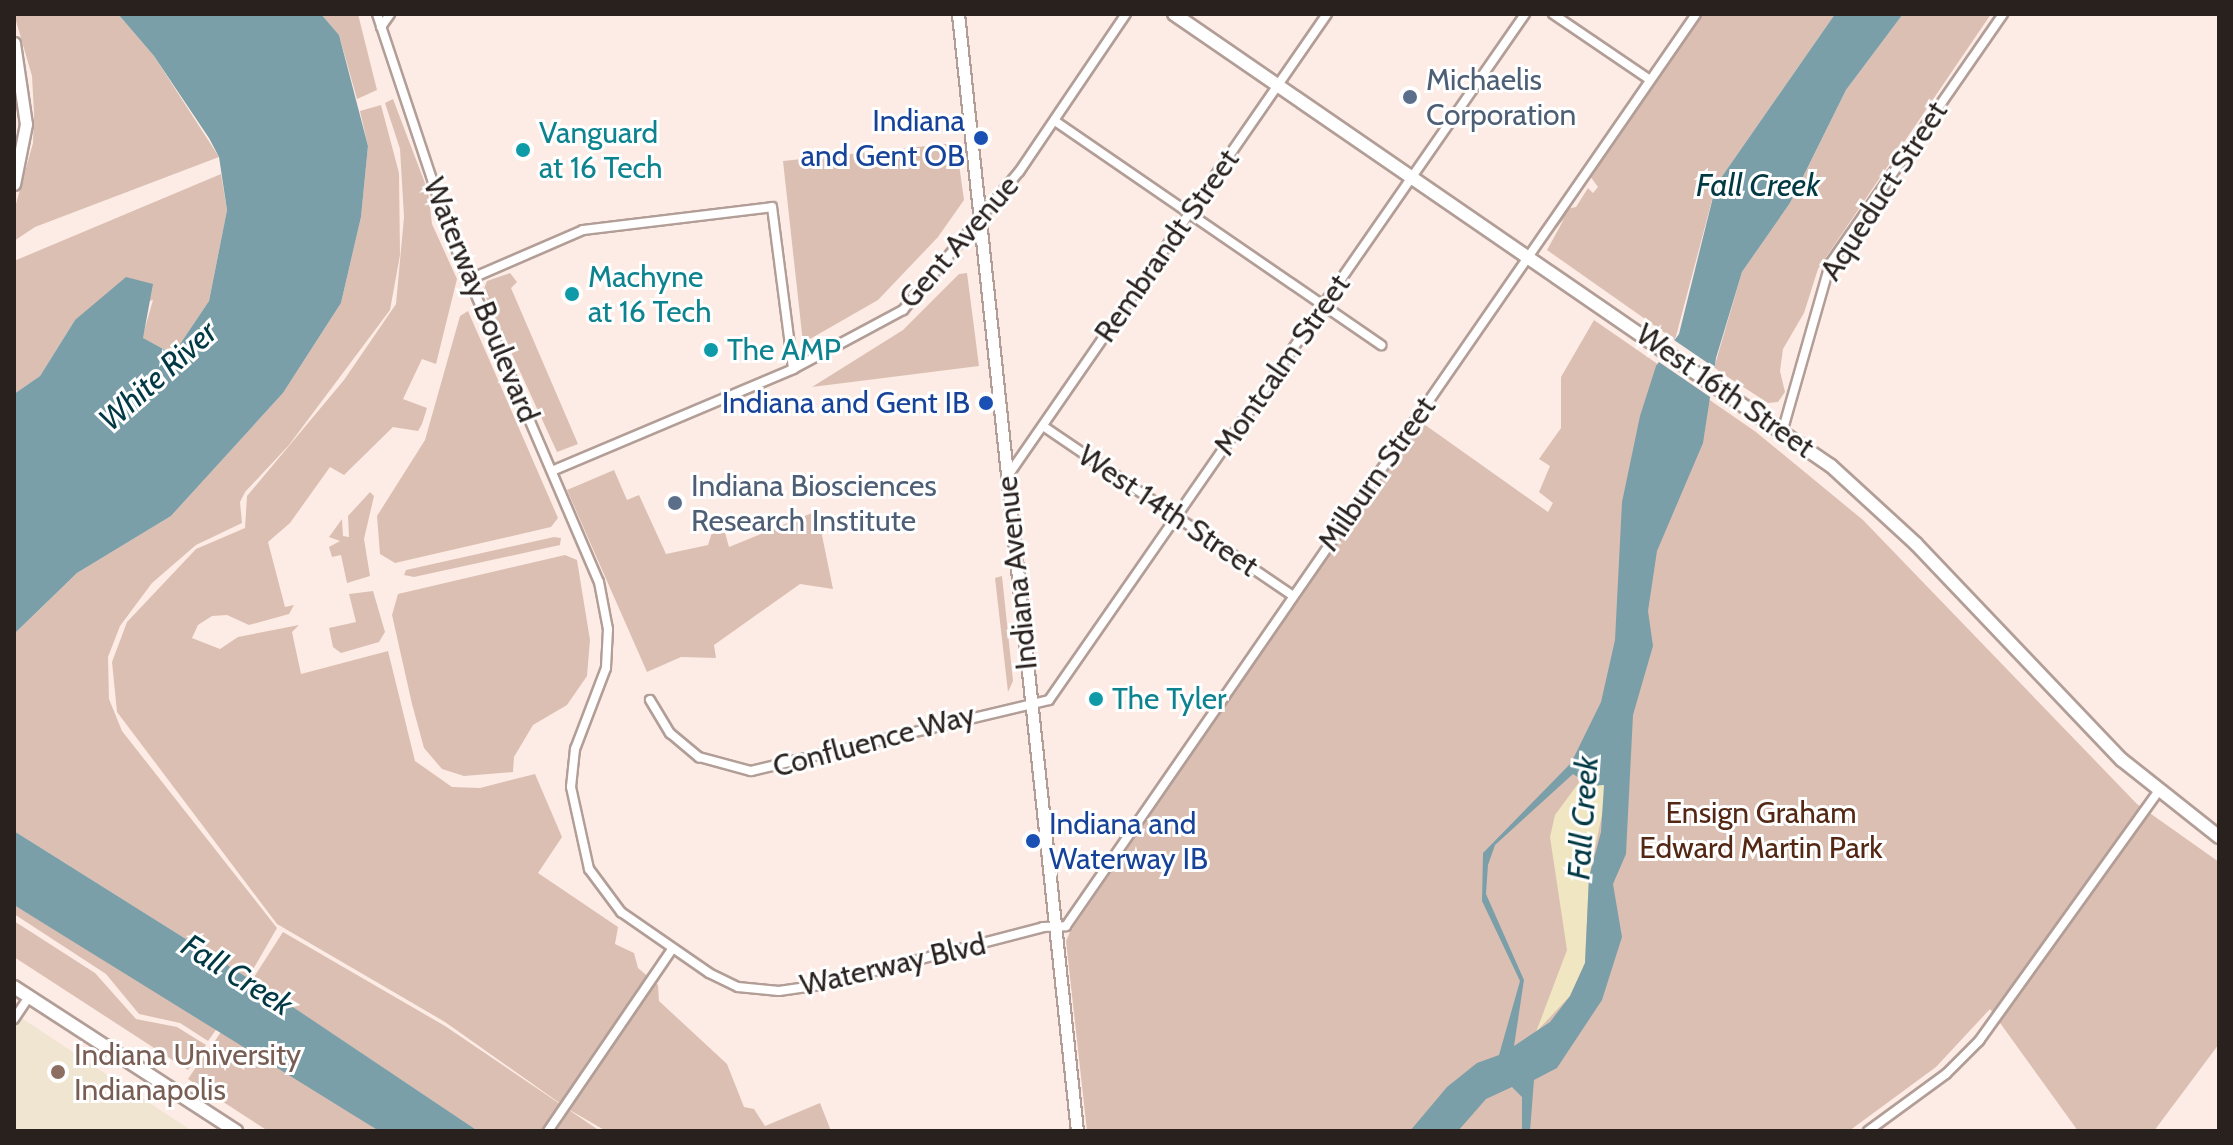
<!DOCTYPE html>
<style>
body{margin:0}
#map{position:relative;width:2233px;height:1145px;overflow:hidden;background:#fdece5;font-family:Cabin,sans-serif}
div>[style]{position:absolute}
.education>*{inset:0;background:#efe5d0}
.green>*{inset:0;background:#dcbfb3}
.sand>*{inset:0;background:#f0e6c1}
.water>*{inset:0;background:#7b9fa9}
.pier>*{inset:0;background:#fdece5}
.roads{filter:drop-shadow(2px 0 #b29e97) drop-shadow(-2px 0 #b29e97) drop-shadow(0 2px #b29e97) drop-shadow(0 -2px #b29e97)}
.street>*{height:8px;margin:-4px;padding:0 4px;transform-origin:4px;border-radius:4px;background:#fff}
.secondary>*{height:11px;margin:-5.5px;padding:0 5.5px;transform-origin:5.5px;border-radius:5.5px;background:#fff}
.primary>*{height:12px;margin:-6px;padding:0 6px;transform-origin:6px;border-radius:6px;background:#fff}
.dots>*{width:22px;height:22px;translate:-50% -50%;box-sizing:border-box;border:4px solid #fff;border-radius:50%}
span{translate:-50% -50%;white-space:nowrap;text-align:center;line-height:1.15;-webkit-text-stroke:6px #fff;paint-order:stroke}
.service-label{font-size:30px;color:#4e5e75}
.left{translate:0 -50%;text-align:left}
.transit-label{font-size:30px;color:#164399}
.right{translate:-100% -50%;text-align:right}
.culture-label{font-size:30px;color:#0d838f}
.street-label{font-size:30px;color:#29211e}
.park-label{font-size:30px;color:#532714}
.education-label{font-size:30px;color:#785e54}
.water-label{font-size:32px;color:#003844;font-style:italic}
.frame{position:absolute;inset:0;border:16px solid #29211e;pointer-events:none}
</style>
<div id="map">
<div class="education">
<i style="clip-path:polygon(14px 1013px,192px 1131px,14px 1131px)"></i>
</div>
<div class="green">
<i style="clip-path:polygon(14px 14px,118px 14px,154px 56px,219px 157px,35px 227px,14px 241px,14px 211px,33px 143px,34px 113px,32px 76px)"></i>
<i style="clip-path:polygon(321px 14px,358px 14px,377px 90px,357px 99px,339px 35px)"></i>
<i style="clip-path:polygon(1700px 14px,1835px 14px,1716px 185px,1675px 340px,1547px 250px,1564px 219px,1543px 244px,1566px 209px,1576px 207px,1588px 188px,1593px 193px,1598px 187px,1590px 176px)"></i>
<i style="clip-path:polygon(1903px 14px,1991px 14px,1818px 269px,1804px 313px,1783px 349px,1780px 371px,1785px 392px,1778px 402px,1768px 403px,1714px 368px,1742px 272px,1790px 203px,1846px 90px)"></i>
<i style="clip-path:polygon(393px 99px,428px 191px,432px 224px,457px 279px,436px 364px,422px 359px,403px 399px,427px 408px,422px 424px,418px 431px,393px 427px,344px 475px,330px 467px,290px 523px,268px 542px,285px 607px,294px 605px,289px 614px,249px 625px,227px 615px,212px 616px,198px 625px,192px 638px,220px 649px,238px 637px,299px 625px,292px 632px,301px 674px,388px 651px,415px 761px,452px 787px,480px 788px,535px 774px,562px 837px,538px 873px,618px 927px,615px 944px,634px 953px,638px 968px,658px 985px,659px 1001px,727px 1064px,744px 1107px,754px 1109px,765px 1126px,820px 1103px,831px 1131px,606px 1131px,568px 1109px,445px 1022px,277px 924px,117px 712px,112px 662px,127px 622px,196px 549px,245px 528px,247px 496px,344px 380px,396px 304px,404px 217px,400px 149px,385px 103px)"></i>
<i style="clip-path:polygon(381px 105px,399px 173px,400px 255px,390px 310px,289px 445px,245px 492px,240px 502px,242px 523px,196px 545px,152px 583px,120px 626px,108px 657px,109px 699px,122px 731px,277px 928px,248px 978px,14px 831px,14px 634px,77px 573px,171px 516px,283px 393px,341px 303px,361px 217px,368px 146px,360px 111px)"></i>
<i style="clip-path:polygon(956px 143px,964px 200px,938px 237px,878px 300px,803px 343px,783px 161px)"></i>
<i style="clip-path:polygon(221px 174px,227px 210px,209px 301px,178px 347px,170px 352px,142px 338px,153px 300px,75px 320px,40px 376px,14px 394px,14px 261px)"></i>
<i style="clip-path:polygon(510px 273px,517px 282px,511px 288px,578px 444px,557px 452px,483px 291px,487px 281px)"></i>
<i style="clip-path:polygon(967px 273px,979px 366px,812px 387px,903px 330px,959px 274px)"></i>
<i style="clip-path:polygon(468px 311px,558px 518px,551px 527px,395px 563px,380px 554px,377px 516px,425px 440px,460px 316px)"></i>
<i style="clip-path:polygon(1594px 320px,1756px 432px,1863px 520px,2137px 804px,2219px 862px,2219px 1044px,2154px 1131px,2078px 1131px,1990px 1009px,1936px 1067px,1849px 1131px,1087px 1131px,1066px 941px,1070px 932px,1421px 422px,1548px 512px,1553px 503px,1539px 492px,1550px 466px,1539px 459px,1561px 428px,1561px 377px)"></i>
<i style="clip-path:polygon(614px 470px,627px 500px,639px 495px,666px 554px,708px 545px,714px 526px,722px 522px,729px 547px,817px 511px,833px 589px,800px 584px,714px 645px,716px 658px,681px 657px,647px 672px,567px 490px)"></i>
<i style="clip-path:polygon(370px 492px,374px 496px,364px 539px,370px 576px,347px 583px,341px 555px,332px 557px,329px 547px,340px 541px,329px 537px,342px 519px,343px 536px,349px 537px,348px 516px)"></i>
<i style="clip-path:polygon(554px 537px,561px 538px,560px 545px,414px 577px,404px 575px,406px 570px)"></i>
<i style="clip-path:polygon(565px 555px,577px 560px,590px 640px,587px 676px,567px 705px,533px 725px,514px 757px,513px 772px,464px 776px,442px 769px,424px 748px,412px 704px,392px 615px,398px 594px)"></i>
<i style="clip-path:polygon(1002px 576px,1013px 681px,1008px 692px,995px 578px)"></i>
<i style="clip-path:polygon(373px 591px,385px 632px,379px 642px,341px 653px,333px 647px,329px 628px,356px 622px,349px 594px)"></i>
<i style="clip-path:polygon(14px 905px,218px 1027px,208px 1041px,180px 1023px,139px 1014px,106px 974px,14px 914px)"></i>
<i style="clip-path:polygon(14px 921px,95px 973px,136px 1019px,177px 1027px,206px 1045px,188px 1070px,14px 957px)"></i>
<i style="clip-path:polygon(283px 932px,445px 1026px,600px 1131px,478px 1131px,252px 980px)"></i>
<i style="clip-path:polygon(222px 1030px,242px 1041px,379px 1131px,268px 1131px,188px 1079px,209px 1048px,244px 1070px,245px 1066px,213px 1044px)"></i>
</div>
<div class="sand">
<i style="clip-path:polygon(1580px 781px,1604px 784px,1604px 805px,1589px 877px,1585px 963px,1570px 996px,1536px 1032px,1567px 950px,1550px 837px,1555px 815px)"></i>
</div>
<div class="water">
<i style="clip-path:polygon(118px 14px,321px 14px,339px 35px,368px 146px,361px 217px,341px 303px,283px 393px,171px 516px,77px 573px,14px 634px,14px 394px,40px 376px,75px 320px,126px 277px,153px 284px,143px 338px,169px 352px,178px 347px,209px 301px,227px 210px,219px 157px,209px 138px,154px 56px)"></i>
<i style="clip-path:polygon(evenodd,1835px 14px,1903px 14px,1846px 90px,1790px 203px,1742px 272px,1716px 358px,1703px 443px,1657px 551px,1648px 611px,1653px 646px,1633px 715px,1626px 854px,1613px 884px,1622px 937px,1602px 1000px,1557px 1068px,1534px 1080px,1530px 1131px,1522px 1131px,1522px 1097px,1512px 1087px,1486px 1099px,1458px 1131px,1410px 1131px,1447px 1087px,1477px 1063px,1499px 1055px,1520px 981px,1482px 901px,1483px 853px,1571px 763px,1601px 702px,1615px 640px,1622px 502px,1640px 416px,1656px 366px,1679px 334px,1716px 185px,1835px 14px,1573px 774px,1591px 786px,1604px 785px,1601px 832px,1589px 877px,1585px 963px,1570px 996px,1550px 1022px,1514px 1046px,1524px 980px,1486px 894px,1488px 865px,1495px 845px,1573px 774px)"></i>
<i style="clip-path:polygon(14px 831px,272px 993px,478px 1131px,379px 1131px,14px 905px)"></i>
</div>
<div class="pier">
<i style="clip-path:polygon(1671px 338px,1718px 370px,1713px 399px,1656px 360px)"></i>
</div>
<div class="roads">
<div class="street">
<i style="left:377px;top:14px;width:235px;rotate:71.6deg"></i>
<i style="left:451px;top:237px;width:375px;rotate:66.8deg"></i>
<i style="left:599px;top:582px;width:48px;rotate:79.2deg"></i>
<i style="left:608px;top:629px;width:39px;rotate:93deg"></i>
<i style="left:606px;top:668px;width:87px;rotate:110.9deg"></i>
<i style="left:575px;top:749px;width:38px;rotate:96deg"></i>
<i style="left:571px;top:787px;width:84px;rotate:77.6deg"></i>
<i style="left:589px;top:869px;width:54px;rotate:53.3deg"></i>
<i style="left:621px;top:912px;width:107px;rotate:34.7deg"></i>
<i style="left:709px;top:973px;width:32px;rotate:26deg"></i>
<i style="left:738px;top:987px;width:41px;rotate:5.6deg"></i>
<i style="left:779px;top:991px;width:42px;rotate:-8.1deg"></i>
<i style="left:821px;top:985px;width:229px;rotate:-14.6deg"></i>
<i style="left:1043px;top:927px;width:23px;rotate:-2deg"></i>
<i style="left:1066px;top:926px;width:1108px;rotate:-55.36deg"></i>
<i style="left:1553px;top:14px;width:117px;rotate:34.2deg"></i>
<i style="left:381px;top:27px;width:16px;rotate:-55deg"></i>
<i style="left:1055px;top:121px;width:396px;rotate:34.5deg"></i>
<i style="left:470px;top:279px;width:123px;rotate:-23.4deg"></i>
<i style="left:583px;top:230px;width:190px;rotate:-6.9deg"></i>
<i style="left:772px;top:207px;width:163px;rotate:82.6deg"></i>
<i style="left:1043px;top:426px;width:302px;rotate:34.2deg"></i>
<i style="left:1783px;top:429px;width:172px;rotate:-74.1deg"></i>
<i style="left:1830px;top:264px;width:304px;rotate:-55.3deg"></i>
<i style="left:552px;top:471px;width:262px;rotate:-22.9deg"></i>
<i style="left:793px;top:369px;width:125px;rotate:-28.2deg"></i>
<i style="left:903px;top:310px;width:180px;rotate:-50deg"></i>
<i style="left:1019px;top:172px;width:191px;rotate:-55.9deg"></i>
<i style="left:1007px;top:477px;width:563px;rotate:-55.35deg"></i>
<i style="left:650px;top:700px;width:39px;rotate:59deg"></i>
<i style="left:670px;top:733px;width:38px;rotate:40deg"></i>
<i style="left:699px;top:757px;width:54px;rotate:15.1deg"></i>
<i style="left:751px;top:771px;width:306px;rotate:-13.4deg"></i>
<i style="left:1049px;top:700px;width:835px;rotate:-55.24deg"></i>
<i style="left:14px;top:1019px;width:27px;rotate:-56deg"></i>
<i style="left:548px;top:1131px;width:220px;rotate:-55.7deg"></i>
<i style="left:1868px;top:1131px;width:97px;rotate:-36.2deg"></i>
<i style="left:1946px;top:1074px;width:47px;rotate:-45deg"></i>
<i style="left:1979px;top:1041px;width:307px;rotate:-54.3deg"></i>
</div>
<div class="secondary">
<i style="left:958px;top:14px;width:1123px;rotate:83.92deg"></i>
<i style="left:14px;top:43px;width:82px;rotate:81.6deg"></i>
<i style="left:26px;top:124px;width:61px;rotate:101.3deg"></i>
</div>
<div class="primary">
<i style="left:1174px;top:14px;width:797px;rotate:34.53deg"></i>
<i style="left:1831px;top:466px;width:115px;rotate:42.5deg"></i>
<i style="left:1916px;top:544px;width:298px;rotate:46.4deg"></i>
<i style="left:2122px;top:760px;width:124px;rotate:38.4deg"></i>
<i style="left:14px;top:987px;width:265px;rotate:33deg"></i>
</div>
</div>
<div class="dots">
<i style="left:1410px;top:97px;background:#5c6f8a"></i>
<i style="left:981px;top:138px;background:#1a4fb4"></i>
<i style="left:523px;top:150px;background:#0f9aa8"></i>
<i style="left:572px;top:294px;background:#0f9aa8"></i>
<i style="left:711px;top:350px;background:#0f9aa8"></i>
<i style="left:986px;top:403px;background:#1a4fb4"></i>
<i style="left:675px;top:503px;background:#5c6f8a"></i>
<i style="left:1096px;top:699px;background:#0f9aa8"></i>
<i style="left:1033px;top:841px;background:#1a4fb4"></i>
<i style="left:58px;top:1072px;background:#8d6e63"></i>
</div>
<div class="service-label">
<span class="left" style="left:1426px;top:97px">Michaelis<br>Corporation</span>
<span class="left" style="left:691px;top:503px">Indiana Biosciences<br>Research Institute</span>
</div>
<div class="transit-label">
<span class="right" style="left:965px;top:138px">Indiana<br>and Gent OB</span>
<span class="right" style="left:970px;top:403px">Indiana and Gent IB</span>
<span class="left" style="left:1049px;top:841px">Indiana and<br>Waterway IB</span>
</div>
<div class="culture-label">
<span class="left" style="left:539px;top:150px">Vanguard<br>at 16 Tech</span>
<span class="left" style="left:588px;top:294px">Machyne<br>at 16 Tech</span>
<span class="left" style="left:727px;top:350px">The AMP</span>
<span class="left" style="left:1112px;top:699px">The Tyler</span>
</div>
<div class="street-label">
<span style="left:1884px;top:191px;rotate:-57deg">Aqueduct Street</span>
<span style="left:959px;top:242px;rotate:-49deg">Gent Avenue</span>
<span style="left:1167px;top:246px;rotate:-55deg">Rembrandt Street</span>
<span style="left:481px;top:300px;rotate:68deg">Waterway Boulevard</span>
<span style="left:1282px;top:365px;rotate:-55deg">Montcalm Street</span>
<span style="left:1725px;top:391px;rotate:35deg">West 16th Street</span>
<span style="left:1377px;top:474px;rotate:-55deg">Milburn Street</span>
<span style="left:1168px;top:511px;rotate:34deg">West 14th Street</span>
<span style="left:1017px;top:573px;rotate:-96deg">Indiana Avenue</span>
<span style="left:874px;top:741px;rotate:-15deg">Confluence Way</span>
<span style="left:893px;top:965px;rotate:-13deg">Waterway Blvd</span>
</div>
<div class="park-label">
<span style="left:1761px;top:830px">Ensign Graham<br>Edward Martin Park</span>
</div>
<div class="education-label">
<span class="left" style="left:74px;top:1072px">Indiana University<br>Indianapolis</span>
</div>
<div class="water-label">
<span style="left:1758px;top:185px">Fall Creek</span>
<span style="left:158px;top:376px;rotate:-42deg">White River</span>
<span style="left:1583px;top:818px;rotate:-86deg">Fall Creek</span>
<span style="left:237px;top:975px;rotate:32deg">Fall Creek</span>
</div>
<div class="frame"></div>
</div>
